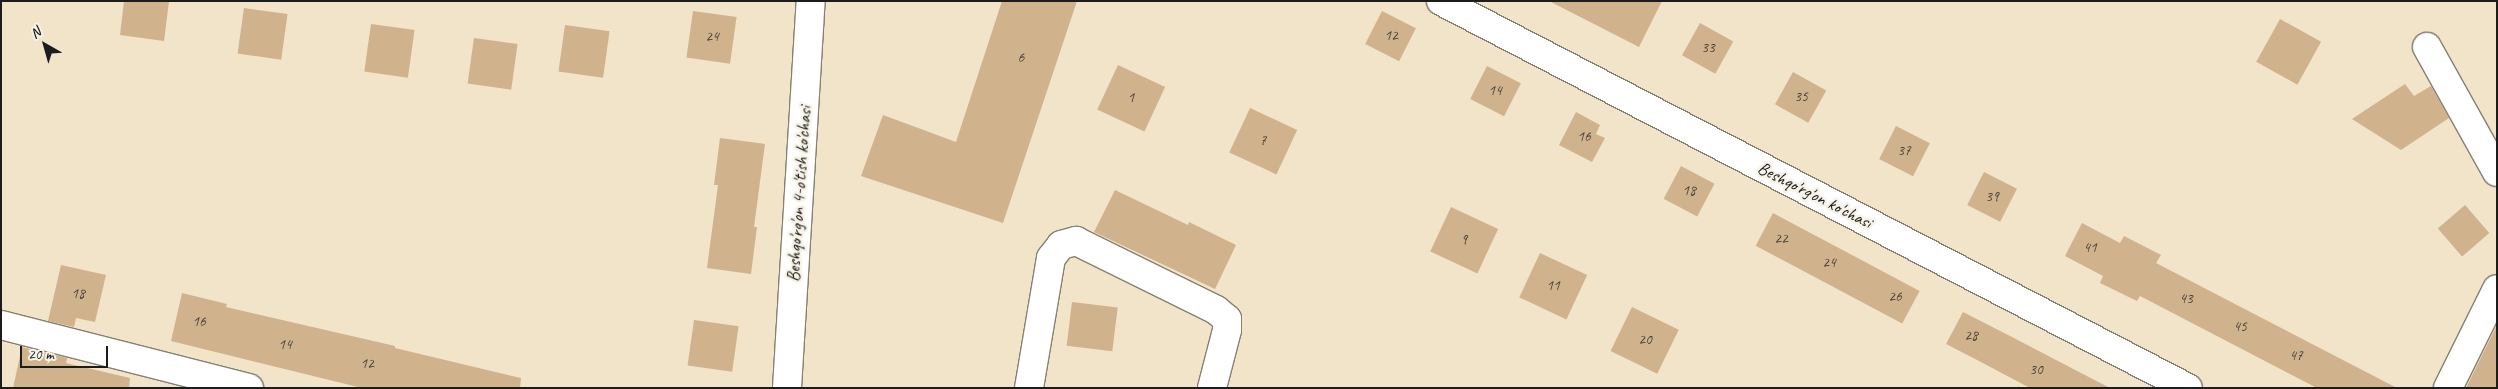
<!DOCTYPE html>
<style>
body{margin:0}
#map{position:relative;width:2498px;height:389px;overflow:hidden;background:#f1e4c9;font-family:Caveat,sans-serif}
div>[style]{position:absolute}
.building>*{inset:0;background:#d0b28d;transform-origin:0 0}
.roads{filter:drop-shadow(1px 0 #868072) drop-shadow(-1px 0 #868072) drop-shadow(0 1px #868072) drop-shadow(0 -1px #868072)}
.minor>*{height:28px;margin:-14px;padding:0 14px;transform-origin:14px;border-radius:14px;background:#fff}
.tertiary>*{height:28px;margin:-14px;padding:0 14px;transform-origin:14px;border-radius:14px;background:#fff}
span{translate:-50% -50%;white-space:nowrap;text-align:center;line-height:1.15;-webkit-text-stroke:5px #f7f3e8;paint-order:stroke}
.number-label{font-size:15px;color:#494238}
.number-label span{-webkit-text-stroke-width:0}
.street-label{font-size:18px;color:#1c1c1c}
.frame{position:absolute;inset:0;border:2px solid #1c1c1c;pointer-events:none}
.north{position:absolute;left:20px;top:20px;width:50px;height:50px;-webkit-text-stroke:4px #f7f3e8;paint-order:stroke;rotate:322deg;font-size:14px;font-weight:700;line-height:20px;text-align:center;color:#1c1c1c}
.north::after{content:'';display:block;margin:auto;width:18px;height:22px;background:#1c1c1c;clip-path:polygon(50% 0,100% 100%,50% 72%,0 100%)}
.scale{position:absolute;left:20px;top:346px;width:88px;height:22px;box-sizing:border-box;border:2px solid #1c1c1c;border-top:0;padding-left:6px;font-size:15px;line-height:18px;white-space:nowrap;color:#1c1c1c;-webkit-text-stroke:4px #f7f3e8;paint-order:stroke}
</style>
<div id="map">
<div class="building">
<i style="clip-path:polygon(124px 1px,169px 1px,164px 41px,120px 35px)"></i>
<i style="clip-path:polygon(1002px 1px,1077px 1px,1003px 223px,861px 176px,883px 115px,956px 142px)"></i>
<i style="clip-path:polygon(1549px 1px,1662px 1px,1639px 47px)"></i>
<i style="left:244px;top:8px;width:44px;height:46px;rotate:8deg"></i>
<i style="left:693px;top:11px;width:44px;height:47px;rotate:8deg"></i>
<i style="left:1382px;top:11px;width:38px;height:37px;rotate:27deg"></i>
<i style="left:2280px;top:19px;width:47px;height:49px;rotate:29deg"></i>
<i style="left:1700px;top:23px;width:38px;height:37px;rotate:29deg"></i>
<i style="left:371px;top:24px;width:44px;height:48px;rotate:8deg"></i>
<i style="left:565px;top:25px;width:45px;height:47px;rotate:8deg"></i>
<i style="left:474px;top:38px;width:44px;height:46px;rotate:8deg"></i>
<i style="left:1118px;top:65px;width:52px;height:49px;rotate:25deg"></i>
<i style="left:1487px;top:66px;width:38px;height:37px;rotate:27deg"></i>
<i style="left:1793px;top:72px;width:38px;height:37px;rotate:29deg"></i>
<i style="clip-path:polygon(2405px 84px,2414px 96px,2431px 86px,2449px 118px,2401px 150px,2352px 119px)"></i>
<i style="left:1250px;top:108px;width:52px;height:49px;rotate:25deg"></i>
<i style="clip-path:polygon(1576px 112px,1600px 125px,1596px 134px,1605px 138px,1592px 162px,1559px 145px)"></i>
<i style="left:1896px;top:126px;width:38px;height:37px;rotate:27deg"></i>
<i style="clip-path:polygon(720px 138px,765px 144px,754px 227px,757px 227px,751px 274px,707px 268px,718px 185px,714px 185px)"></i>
<i style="left:1681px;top:166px;width:38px;height:37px;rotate:28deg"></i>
<i style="left:1984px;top:172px;width:37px;height:37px;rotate:27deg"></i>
<i style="clip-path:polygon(1115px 190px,1188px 225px,1189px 222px,1236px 245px,1215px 289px,1094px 232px)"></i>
<i style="left:2465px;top:205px;width:37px;height:36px;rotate:49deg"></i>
<i style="left:1451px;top:207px;width:52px;height:49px;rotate:25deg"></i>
<i style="left:1773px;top:213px;width:166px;height:37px;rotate:28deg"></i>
<i style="clip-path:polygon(2082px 223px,2120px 243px,2124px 236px,2161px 255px,2156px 263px,2397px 388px,2317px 388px,2140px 296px,2137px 301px,2100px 283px,2103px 276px,2065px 256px)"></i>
<i style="left:1540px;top:253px;width:52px;height:49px;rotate:25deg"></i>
<i style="clip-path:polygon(61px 265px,106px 275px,95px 322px,76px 318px,74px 327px,48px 321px)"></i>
<i style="clip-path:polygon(182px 293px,227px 304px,226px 307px,395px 346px,395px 348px,521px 378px,520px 388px,362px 388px,171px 341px)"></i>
<i style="left:1072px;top:302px;width:46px;height:44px;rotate:7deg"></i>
<i style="left:1632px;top:307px;width:52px;height:49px;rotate:26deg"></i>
<i style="clip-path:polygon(1963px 312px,2010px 336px,2110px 388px,2030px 388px,1979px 361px,1946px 344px)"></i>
<i style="left:694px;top:320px;width:45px;height:46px;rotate:8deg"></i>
<i style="clip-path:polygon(2497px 325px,2497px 388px,2466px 388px)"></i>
<i style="clip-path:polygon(22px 347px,67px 358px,66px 363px,130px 378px,129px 388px,13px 388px)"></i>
</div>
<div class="roads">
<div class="minor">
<i style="left:2427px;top:47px;width:143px;rotate:60.8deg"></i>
<i style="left:1px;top:325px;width:256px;rotate:14.3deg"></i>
<i style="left:787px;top:388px;width:388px;rotate:-86.5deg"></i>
<i style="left:1029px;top:388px;width:132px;rotate:-80.4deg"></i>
<i style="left:1051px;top:258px;width:16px;rotate:-52deg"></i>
<i style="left:1061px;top:245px;width:16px;rotate:-15deg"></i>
<i style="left:1076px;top:241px;width:156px;rotate:26.2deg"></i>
<i style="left:1216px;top:310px;width:14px;rotate:39deg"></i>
<i style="left:1227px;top:319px;width:11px;rotate:90deg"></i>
<i style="left:1227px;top:330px;width:60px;rotate:104.5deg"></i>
<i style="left:2448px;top:388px;width:110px;rotate:-63.7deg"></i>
</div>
<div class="tertiary">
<i style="left:1441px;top:1px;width:841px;rotate:27.39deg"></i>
</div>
</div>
<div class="number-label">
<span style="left:1391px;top:36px">12</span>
<span style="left:712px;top:37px">24</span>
<span style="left:1708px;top:48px">33</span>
<span style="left:1021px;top:58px">6</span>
<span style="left:1495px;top:91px">14</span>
<span style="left:1801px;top:97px">35</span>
<span style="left:1131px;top:98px">1</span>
<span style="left:1584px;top:137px">16</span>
<span style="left:1263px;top:141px">7</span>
<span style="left:1904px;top:151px">37</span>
<span style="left:1689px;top:191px">18</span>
<span style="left:1992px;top:197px">39</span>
<span style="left:1781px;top:239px">22</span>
<span style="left:1464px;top:240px">9</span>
<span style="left:2090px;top:248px">41</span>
<span style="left:1829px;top:263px">24</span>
<span style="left:1553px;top:286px">11</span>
<span style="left:78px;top:294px">18</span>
<span style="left:1895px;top:297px">26</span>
<span style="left:2186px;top:299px">43</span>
<span style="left:199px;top:322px">16</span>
<span style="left:2240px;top:327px">45</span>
<span style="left:1971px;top:336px">28</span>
<span style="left:1645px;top:340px">20</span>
<span style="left:285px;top:345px">14</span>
<span style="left:2296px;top:356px">47</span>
<span style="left:367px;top:364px">12</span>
<span style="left:2036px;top:370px">30</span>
</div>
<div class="street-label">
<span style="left:799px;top:194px;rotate:-86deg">Beshqo'rg'on 4-o'tish ko'chasi</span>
<span style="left:1815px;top:195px;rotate:27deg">Beshqo'rg'on ko'chasi</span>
</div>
<div class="frame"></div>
<div class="north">N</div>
<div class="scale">20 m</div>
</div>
